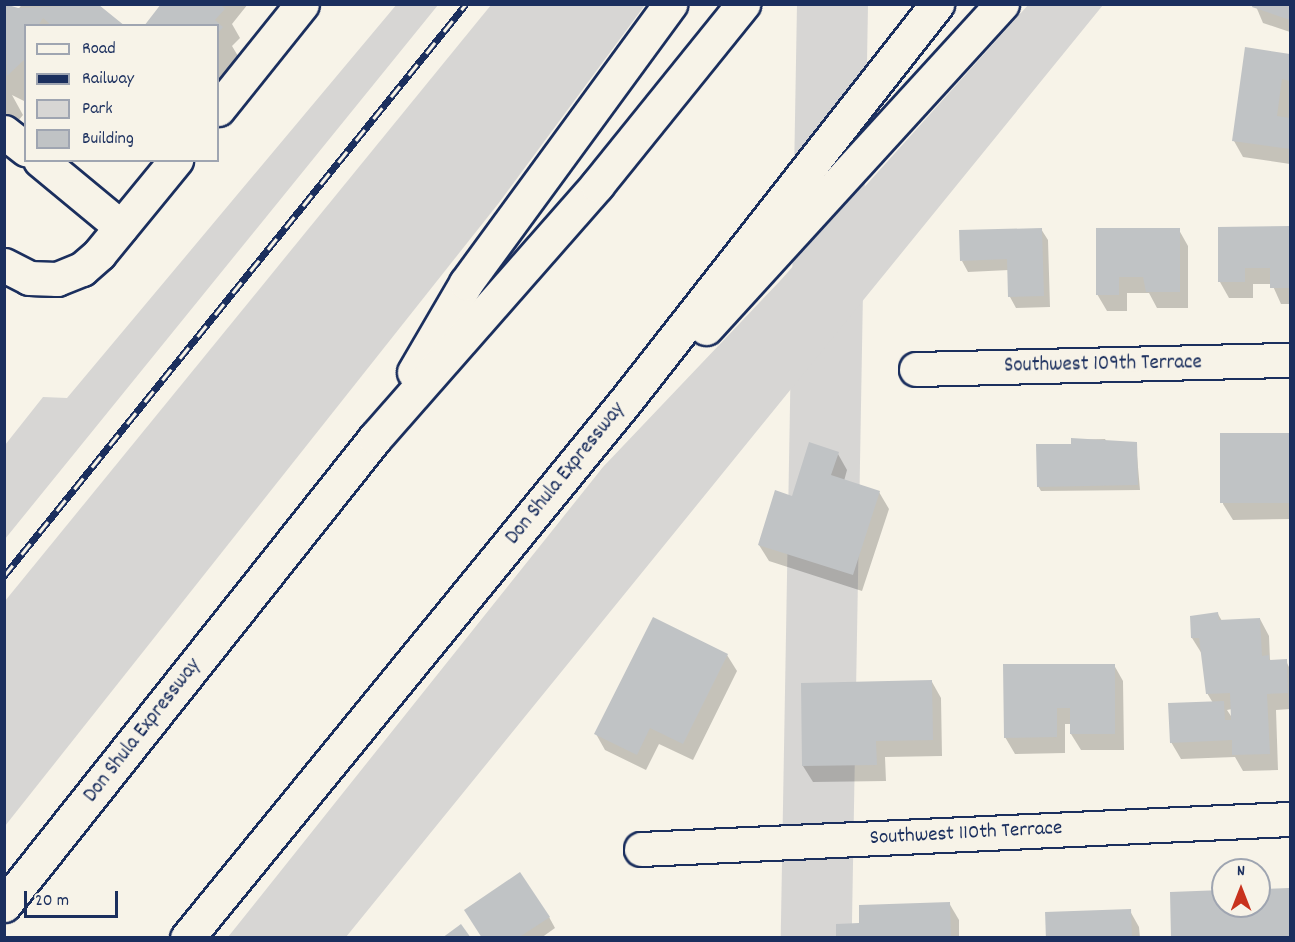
<!DOCTYPE html>
<style>
body{margin:0}
#map{position:relative;width:1295px;height:942px;overflow:hidden;background:#f7f3e8;font-family:Dekko,sans-serif}
div>[style]{position:absolute}
.green>*{inset:0;background:#d7d6d4;transform-origin:0 0}
.shadow>*{inset:0;background:#0003}
.building>*{inset:0;background:#c0c3c5;transform-origin:0 0}
.roads{filter:drop-shadow(2px 0 #1b2f5e) drop-shadow(-2px 0 #1b2f5e) drop-shadow(0 2px #1b2f5e) drop-shadow(0 -2px #1b2f5e)}
.street>*{height:33px;margin:-16.5px;padding:0 16.5px;transform-origin:16.5px;border-radius:16.5px;background:#f7f3e8}
.highway>*{height:33px;margin:-16.5px;padding:0 16.5px;transform-origin:16.5px;border-radius:16.5px;background:#f7f3e8}
.rail>*{height:7px;margin-top:-3.5px;transform-origin:0;background:repeating-linear-gradient(90deg,#f7f3e8 0 14px,#1b2f5e 0 28px);box-sizing:border-box;border-block:2px solid #1b2f5e}
span{translate:-50% -50%;white-space:nowrap;text-align:center;line-height:1.15;-webkit-text-stroke:6px #f7f3e8;paint-order:stroke}
.street-label{font-size:21px;color:#1b2f5e}
.frame{position:absolute;inset:0;border:6px solid #1b2f5e;pointer-events:none}
.legend{position:absolute;left:24px;top:24px;width:195px;height:138px;box-sizing:border-box;background:#f7f3e8;border:2px solid #9fa5b1;margin:0;padding:8px 10px;list-style:none;font-size:18px;color:#1b2f5e}
.legend li{display:flex;align-items:center;gap:12px;height:30px}
.legend b{width:30px;border:2px solid #9fa5b1}
.north{position:absolute;left:1211px;top:858px;width:60px;height:60px;box-sizing:border-box;background:#f7f3e8;border:2px solid #9fa5b1;border-radius:50%;rotate:0deg;font-size:16px;font-weight:700;line-height:24px;text-align:center;color:#1b2f5e}
.north::after{content:'';display:block;margin:auto;width:21px;height:27px;background:#c8321e;clip-path:polygon(50% 0,100% 100%,50% 72%,0 100%)}
.scale{position:absolute;left:24px;top:891px;width:94px;height:27px;box-sizing:border-box;border:3px solid #1b2f5e;border-top:0;padding-left:8px;font-size:18px;line-height:21px;white-space:nowrap;color:#1b2f5e;-webkit-text-stroke:4px #f7f3e8;paint-order:stroke}
</style>
<div id="map">
<div class="green">
<i style="clip-path:polygon(397px 4px,438px 5px,5px 539px,5px 445px,43px 397px,67px 398px)"></i>
<i style="left:797px;top:4px;width:71px;height:1201px;rotate:1deg"></i>
<i style="clip-path:polygon(1029px 4px,1103px 5px,346px 937px,228px 937px,603px 467px,779px 282px)"></i>
<i style="clip-path:polygon(491px 5px,645px 5px,498px 204px,5px 826px,5px 601px)"></i>
</div>
<div class="shadow">
<i style="clip-path:polygon(4px 4px,18px 10px,22px 4px,97px 4px,123px 26px,26px 26px,26px 102px,12px 95px,23px 115px,4px 138px)"></i>
<i style="clip-path:polygon(163px 4px,248px 4px,232px 24px,240px 38px,232px 46px,238px 56px,218px 81px,218px 26px)"></i>
<i style="clip-path:polygon(1255px 4px,1290px 4px,1290px 32px,1263px 23px)"></i>
<i style="clip-path:polygon(1247px 49px,1290px 55px,1290px 164px,1243px 157px,1234px 141px)"></i>
<i style="clip-path:polygon(1290px 227px,1290px 304px,1281px 304px,1272px 284px,1253px 284px,1253px 298px,1229px 298px,1220px 282px,1219px 228px)"></i>
<i style="clip-path:polygon(1041px 229px,1048px 240px,1050px 307px,1016px 308px,1010px 297px,1009px 270px,968px 272px,962px 261px)"></i>
<i style="clip-path:polygon(1097px 230px,1179px 230px,1188px 246px,1188px 308px,1157px 308px,1149px 293px,1127px 293px,1127px 311px,1107px 311px,1097px 294px)"></i>
<i style="clip-path:polygon(1290px 434px,1290px 519px,1233px 520px,1223px 504px,1222px 436px)"></i>
<i style="clip-path:polygon(1105px 439px,1108px 444px,1136px 444px,1140px 490px,1041px 491px,1038px 486px,1073px 446px,1073px 440px)"></i>
<i style="clip-path:polygon(838px 454px,847px 470px,844px 481px,879px 492px,889px 509px,862px 591px,769px 561px,759px 545px,793px 498px)"></i>
<i style="clip-path:polygon(evenodd,1218px 614px,1222px 621px,1260px 619px,1269px 636px,1270px 660px,1286px 661px,1290px 669px,1290px 709px,1276px 710px,1278px 770px,1243px 771px,1235px 757px,1181px 759px,1171px 742px,1213px 703px,1207px 693px,1202px 654px,1192px 638px,1218px 614px,1232px 709px,1233px 719px,1227px 710px,1232px 709px)"></i>
<i style="clip-path:polygon(727px 655px,737px 671px,693px 760px,659px 744px,646px 770px,605px 750px,596px 734px)"></i>
<i style="clip-path:polygon(1114px 665px,1123px 681px,1124px 750px,1081px 750px,1071px 734px,1071px 724px,1065px 724px,1065px 753px,1015px 754px,1005px 737px)"></i>
<i style="clip-path:polygon(932px 682px,941px 698px,942px 756px,885px 757px,886px 781px,813px 782px,803px 766px)"></i>
<i style="clip-path:polygon(1288px 890px,1290px 938px,1173px 938px,1223px 892px,1223px 906px,1259px 906px,1259px 891px)"></i>
<i style="clip-path:polygon(949px 903px,959px 920px,959px 938px,838px 938px,861px 924px)"></i>
<i style="clip-path:polygon(1130px 911px,1139px 927px,1140px 938px,1047px 938px)"></i>
<i style="clip-path:polygon(549px 917px,555px 928px,541px 938px,483px 938px)"></i>
</div>
<div class="building">
<i style="clip-path:polygon(5px 4px,18px 8px,99px 5px,125px 26px,52px 26px,43px 18px,38px 26px,26px 26px,26px 58px,7px 76px)"></i>
<i style="clip-path:polygon(161px 4px,220px 4px,225px 9px,215px 20px,223px 27px,218px 33px,218px 26px,144px 26px)"></i>
<i style="clip-path:polygon(1253px 4px,1290px 4px,1290px 20px,1252px 7px)"></i>
<i style="clip-path:polygon(1245px 47px,1290px 54px,1290px 81px,1282px 79px,1277px 116px,1290px 118px,1290px 149px,1232px 141px)"></i>
<i style="clip-path:polygon(1290px 226px,1290px 288px,1270px 288px,1270px 268px,1245px 268px,1245px 282px,1218px 282px,1218px 227px)"></i>
<i style="clip-path:polygon(1042px 228px,1044px 296px,1008px 297px,1007px 259px,960px 261px,959px 230px)"></i>
<i style="clip-path:polygon(1096px 228px,1180px 228px,1180px 292px,1146px 292px,1143px 277px,1119px 277px,1119px 295px,1096px 295px)"></i>
<i style="left:1290px;top:433px;width:70px;height:70px;rotate:90deg"></i>
<i style="clip-path:polygon(1071px 438px,1137px 442px,1138px 485px,1037px 487px,1036px 444px,1071px 444px)"></i>
<i style="clip-path:polygon(809px 442px,839px 452px,831px 475px,880px 491px,853px 575px,758px 545px,775px 490px,792px 496px)"></i>
<i style="clip-path:polygon(1218px 612px,1219px 620px,1260px 618px,1262px 656px,1269px 655px,1269px 660px,1287px 659px,1288px 693px,1267px 694px,1270px 754px,1232px 755px,1232px 740px,1170px 743px,1168px 703px,1224px 701px,1225px 720px,1231px 720px,1230px 693px,1206px 694px,1199px 638px,1191px 638px,1190px 616px)"></i>
<i style="clip-path:polygon(653px 617px,728px 654px,683px 744px,650px 728px,637px 755px,594px 734px)"></i>
<i style="clip-path:polygon(1003px 664px,1115px 664px,1115px 734px,1070px 734px,1070px 708px,1057px 708px,1057px 737px,1004px 738px)"></i>
<i style="clip-path:polygon(932px 680px,933px 740px,876px 741px,877px 765px,802px 766px,801px 683px)"></i>
<i style="clip-path:polygon(520px 872px,550px 917px,518px 938px,482px 938px,464px 910px)"></i>
<i style="clip-path:polygon(1289px 888px,1290px 938px,1171px 938px,1170px 892px,1223px 890px,1223px 906px,1259px 906px,1259px 889px)"></i>
<i style="clip-path:polygon(950px 902px,951px 938px,836px 938px,836px 924px,859px 923px,859px 905px)"></i>
<i style="left:1131px;top:909px;width:29px;height:86px;rotate:88deg"></i>
<i style="clip-path:polygon(461px 924px,471px 938px,442px 938px)"></i>
</div>
<div class="roads">
<div class="street">
<i style="left:218px;top:109px;width:134px;rotate:-51.3deg"></i>
<i style="left:4px;top:132px;width:28px;rotate:38deg"></i>
<i style="left:40px;top:160px;width:105px;rotate:39.6deg"></i>
<i style="left:4px;top:265px;width:28px;rotate:27deg"></i>
<i style="left:29px;top:278px;width:28px;rotate:2deg"></i>
<i style="left:57px;top:279px;width:27px;rotate:-22deg"></i>
<i style="left:82px;top:269px;width:23px;rotate:-41deg"></i>
<i style="left:99px;top:254px;width:122px;rotate:-50.7deg"></i>
<i style="left:916px;top:369px;width:374px;rotate:-1.4deg"></i>
<i style="left:641px;top:849px;width:650px;rotate:-2.65deg"></i>
</div>
<div class="highway">
<i style="left:706px;top:328px;width:439px;rotate:-47.6deg"></i>
<i style="left:414px;top:372px;width:103px;rotate:-59.7deg"></i>
<i style="left:466px;top:283px;width:346px;rotate:-53.8deg"></i>
<i style="left:4px;top:905px;width:596px;rotate:-51.54deg"></i>
<i style="left:375px;top:438px;width:337px;rotate:-48.7deg"></i>
<i style="left:597px;top:185px;width:233px;rotate:-51.1deg"></i>
<i style="left:187px;top:938px;width:697px;rotate:-50.76deg"></i>
<i style="left:628px;top:398px;width:501px;rotate:-51.89deg"></i>
</div>
</div>
<div class="rail">
<i style="left:4px;top:576px;width:735px;rotate:-51.07deg"></i>
</div>
<div class="street-label">
<span style="left:1103px;top:365px;rotate:-1deg">Southwest 109th Terrace</span>
<span style="left:566px;top:474px;rotate:-51deg">Don Shula Expressway</span>
<span style="left:143px;top:731px;rotate:-52deg">Don Shula Expressway</span>
<span style="left:966px;top:834px;rotate:-3deg">Southwest 110th Terrace</span>
</div>
<div class="frame"></div>
<ul class="legend">
<li><b style="height:8px;background:#f7f3e8"></b>Road</li>
<li><b style="height:8px;background:#1b2f5e"></b>Railway</li>
<li><b style="height:16px;background:#d7d6d4"></b>Park</li>
<li><b style="height:16px;background:#c0c3c5"></b>Building</li>
</ul>
<div class="north">N</div>
<div class="scale">20 m</div>
</div>
